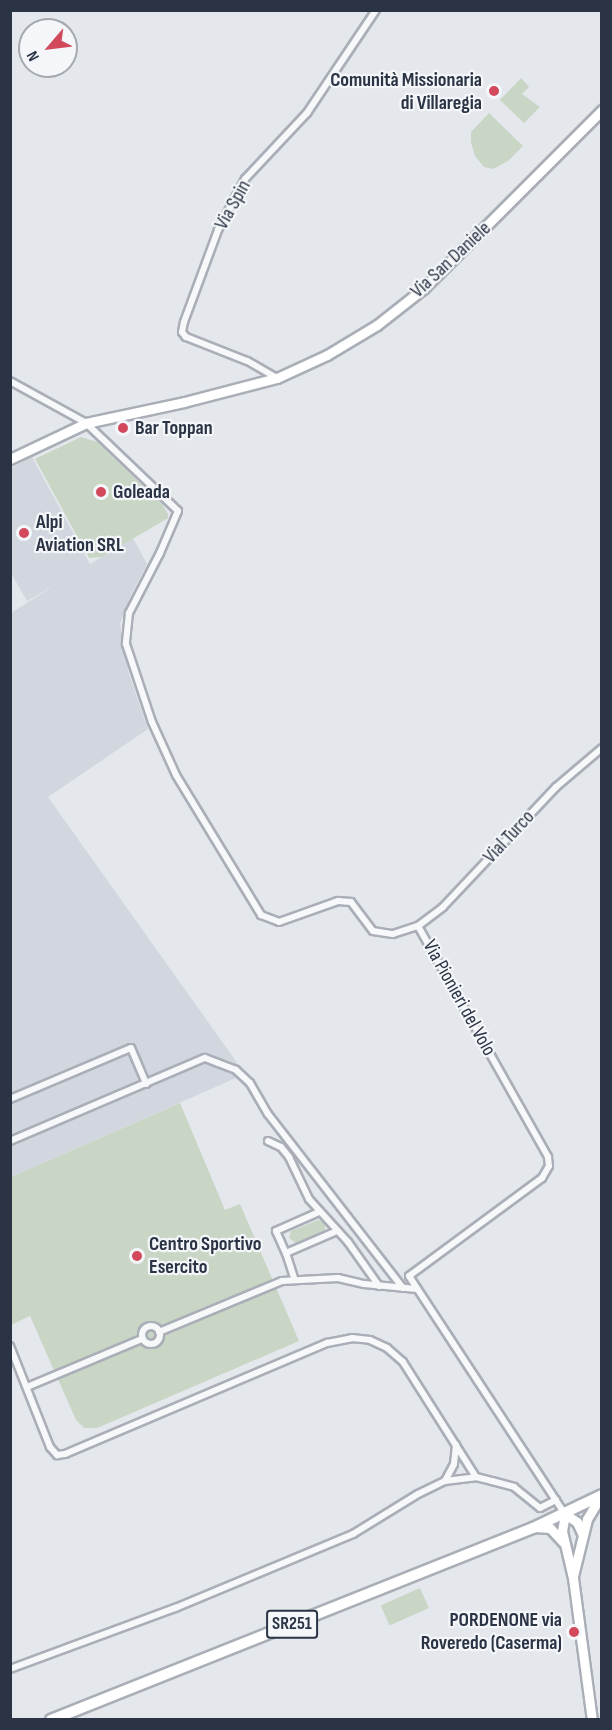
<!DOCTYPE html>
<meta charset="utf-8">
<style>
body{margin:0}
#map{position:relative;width:612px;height:1730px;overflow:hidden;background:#e4e7ec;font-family:"Sofia Sans Condensed",sans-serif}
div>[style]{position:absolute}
.built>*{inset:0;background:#d2d6de}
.green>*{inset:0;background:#c9d6c5;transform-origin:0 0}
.roads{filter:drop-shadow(2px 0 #a9aeb7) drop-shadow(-2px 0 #a9aeb7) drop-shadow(0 2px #a9aeb7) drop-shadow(0 -2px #a9aeb7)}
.street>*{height:6px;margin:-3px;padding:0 3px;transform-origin:3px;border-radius:3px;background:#f7f8fa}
.street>.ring{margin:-3px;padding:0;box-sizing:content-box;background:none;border:6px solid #f7f8fa;border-radius:50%}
.secondary>*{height:9px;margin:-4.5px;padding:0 4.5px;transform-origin:4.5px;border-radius:4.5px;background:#fff}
.primary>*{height:10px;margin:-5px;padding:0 5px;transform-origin:5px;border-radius:5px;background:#fff}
.dots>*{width:16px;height:16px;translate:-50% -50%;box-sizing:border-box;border:3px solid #f4f6f9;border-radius:50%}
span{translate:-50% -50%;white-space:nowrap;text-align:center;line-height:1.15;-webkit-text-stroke:4.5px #f4f6f9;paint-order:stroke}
.shield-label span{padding:2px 4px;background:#f4f6f9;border:2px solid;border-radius:4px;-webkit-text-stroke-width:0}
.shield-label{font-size:18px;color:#2b3445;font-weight:700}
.poi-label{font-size:20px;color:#2b3445;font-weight:700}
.right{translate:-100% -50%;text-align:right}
.left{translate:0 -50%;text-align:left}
.street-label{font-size:20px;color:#2b3445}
.frame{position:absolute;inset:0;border:12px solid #2b3445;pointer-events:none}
.north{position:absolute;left:18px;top:18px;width:60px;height:60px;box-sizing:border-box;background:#f4f6f9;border:2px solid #a4a8b1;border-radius:50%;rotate:242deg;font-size:16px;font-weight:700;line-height:24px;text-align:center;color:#2b3445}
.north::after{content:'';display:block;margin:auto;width:21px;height:27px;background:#d1495b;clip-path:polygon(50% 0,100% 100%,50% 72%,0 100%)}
</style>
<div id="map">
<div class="built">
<i style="clip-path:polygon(32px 457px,90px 564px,133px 538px,147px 564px,131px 595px,120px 624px,129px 674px,148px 729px,48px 797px,245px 1074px,11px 1177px,11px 613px,57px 584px,27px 601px,11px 573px,11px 468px)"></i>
</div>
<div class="green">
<i style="clip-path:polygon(521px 78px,529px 87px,522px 94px,540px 107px,524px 123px,500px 100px)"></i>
<i style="clip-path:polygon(489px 113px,523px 146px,508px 161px,493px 169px,484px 167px,475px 156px,471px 142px,471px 132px)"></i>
<i style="clip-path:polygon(81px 437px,97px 442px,162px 504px,168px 514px,168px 518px,102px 557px,89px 558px,35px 459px)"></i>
<i style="clip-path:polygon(180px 1103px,225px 1210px,240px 1204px,299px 1341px,97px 1428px,84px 1428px,76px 1420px,30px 1316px,11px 1325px,11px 1177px)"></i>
<i style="clip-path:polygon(318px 1220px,325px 1223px,325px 1230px,296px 1243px,289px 1238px,291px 1231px)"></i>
<i style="left:420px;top:1588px;width:22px;height:43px;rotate:66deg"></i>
</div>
<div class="roads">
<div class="street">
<i style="left:277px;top:378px;width:34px;rotate:-150deg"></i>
<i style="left:247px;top:361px;width:66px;rotate:-158.5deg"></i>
<i style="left:186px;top:337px;width:6px;rotate:-129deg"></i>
<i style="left:182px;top:332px;width:10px;rotate:-79deg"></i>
<i style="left:184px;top:322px;width:98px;rotate:-69.7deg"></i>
<i style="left:218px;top:230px;width:58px;rotate:-62.1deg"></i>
<i style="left:245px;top:179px;width:91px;rotate:-46.8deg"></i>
<i style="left:307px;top:113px;width:124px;rotate:-56.2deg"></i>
<i style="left:10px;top:381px;width:87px;rotate:28.9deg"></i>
<i style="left:86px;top:423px;width:127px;rotate:43.7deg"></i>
<i style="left:178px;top:511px;width:46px;rotate:113.2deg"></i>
<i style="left:160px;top:553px;width:68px;rotate:117.3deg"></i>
<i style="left:129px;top:613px;width:31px;rotate:96deg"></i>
<i style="left:126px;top:644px;width:82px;rotate:71.6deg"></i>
<i style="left:152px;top:722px;width:58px;rotate:65.6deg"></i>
<i style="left:176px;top:775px;width:164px;rotate:58.7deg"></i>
<i style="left:261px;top:915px;width:19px;rotate:21deg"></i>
<i style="left:279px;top:922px;width:63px;rotate:-19.6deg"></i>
<i style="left:338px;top:901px;width:13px;rotate:4deg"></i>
<i style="left:351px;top:902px;width:36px;rotate:53deg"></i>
<i style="left:373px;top:931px;width:20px;rotate:9deg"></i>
<i style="left:393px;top:934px;width:26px;rotate:-18deg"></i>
<i style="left:418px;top:926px;width:265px;rotate:60.6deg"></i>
<i style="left:548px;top:1157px;width:9px;rotate:84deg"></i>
<i style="left:549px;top:1166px;width:14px;rotate:120deg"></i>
<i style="left:542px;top:1178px;width:165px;rotate:143.6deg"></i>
<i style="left:409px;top:1276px;width:285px;rotate:56.8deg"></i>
<i style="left:418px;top:926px;width:31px;rotate:-37deg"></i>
<i style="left:443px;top:907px;width:165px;rotate:-46.7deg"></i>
<i style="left:556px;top:787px;width:60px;rotate:-40.3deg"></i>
<i style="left:10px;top:1099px;width:131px;rotate:-22.9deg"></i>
<i style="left:131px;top:1048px;width:39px;rotate:67deg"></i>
<i style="left:10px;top:1141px;width:212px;rotate:-23.1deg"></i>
<i style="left:205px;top:1058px;width:14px;rotate:21deg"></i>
<i style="left:218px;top:1063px;width:19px;rotate:21deg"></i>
<i style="left:236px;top:1070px;width:19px;rotate:43deg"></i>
<i style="left:250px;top:1083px;width:36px;rotate:60deg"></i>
<i style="left:268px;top:1114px;width:220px;rotate:52.2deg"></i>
<i style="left:268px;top:1141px;width:14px;rotate:25deg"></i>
<i style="left:281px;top:1147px;width:13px;rotate:51deg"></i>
<i style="left:289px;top:1157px;width:47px;rotate:64.5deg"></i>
<i style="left:309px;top:1199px;width:58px;rotate:47.8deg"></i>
<i style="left:348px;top:1242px;width:54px;rotate:54.8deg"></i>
<i style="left:319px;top:1212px;width:47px;rotate:156.2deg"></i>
<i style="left:276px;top:1231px;width:24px;rotate:66deg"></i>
<i style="left:286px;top:1253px;width:56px;rotate:-23.3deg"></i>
<i style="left:286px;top:1253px;width:28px;rotate:72deg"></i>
<i class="ring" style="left:142px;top:1326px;width:12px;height:12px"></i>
<i style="left:159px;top:1332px;width:133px;rotate:-22.5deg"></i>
<i style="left:282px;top:1281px;width:56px;rotate:-3.1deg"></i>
<i style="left:338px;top:1278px;width:27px;rotate:13deg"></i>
<i style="left:364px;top:1284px;width:53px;rotate:5.4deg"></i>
<i style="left:10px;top:1346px;width:109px;rotate:68.4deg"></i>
<i style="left:50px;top:1447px;width:11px;rotate:49deg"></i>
<i style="left:57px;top:1455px;width:8px;rotate:-7deg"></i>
<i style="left:65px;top:1454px;width:285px;rotate:-23deg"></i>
<i style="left:327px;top:1343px;width:25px;rotate:-11deg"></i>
<i style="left:352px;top:1338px;width:18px;rotate:6deg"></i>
<i style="left:370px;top:1340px;width:19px;rotate:25deg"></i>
<i style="left:387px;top:1348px;width:21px;rotate:41deg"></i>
<i style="left:403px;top:1362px;width:136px;rotate:57.6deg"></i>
<i style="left:27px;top:1387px;width:125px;rotate:-22.7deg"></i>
<i style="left:445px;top:1481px;width:19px;rotate:-62deg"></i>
<i style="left:454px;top:1464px;width:19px;rotate:-84deg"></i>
<i style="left:10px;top:1669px;width:176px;rotate:-20.3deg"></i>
<i style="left:175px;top:1608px;width:193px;rotate:-22.6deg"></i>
<i style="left:353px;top:1534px;width:76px;rotate:-31.6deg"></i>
<i style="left:418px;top:1494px;width:30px;rotate:-26deg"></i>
<i style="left:445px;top:1481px;width:31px;rotate:-7deg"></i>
<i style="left:476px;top:1477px;width:16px;rotate:14deg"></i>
<i style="left:492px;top:1481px;width:23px;rotate:15deg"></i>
<i style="left:514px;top:1487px;width:33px;rotate:39deg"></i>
<i style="left:540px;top:1508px;width:18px;rotate:-27deg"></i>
</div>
<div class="secondary">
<i style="left:10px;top:459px;width:84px;rotate:-25.3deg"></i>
<i style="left:86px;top:423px;width:100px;rotate:-12.1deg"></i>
<i style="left:184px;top:402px;width:96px;rotate:-14.5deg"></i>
<i style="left:277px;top:378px;width:55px;rotate:-24.7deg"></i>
<i style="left:327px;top:355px;width:58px;rotate:-31deg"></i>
<i style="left:377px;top:325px;width:60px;rotate:-38.2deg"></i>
<i style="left:424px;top:288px;width:252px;rotate:-45deg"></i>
<i style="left:535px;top:1527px;width:15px;rotate:4deg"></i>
<i style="left:550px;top:1528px;width:19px;rotate:47deg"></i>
<i style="left:583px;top:1535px;width:14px;rotate:-115deg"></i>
<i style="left:577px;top:1522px;width:14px;rotate:-146deg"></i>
<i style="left:565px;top:1514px;width:17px;rotate:100deg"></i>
<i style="left:562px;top:1531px;width:48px;rotate:76.8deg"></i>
<i style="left:573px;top:1578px;width:143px;rotate:82.4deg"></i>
<i style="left:573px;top:1576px;width:59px;rotate:-76.2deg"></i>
<i style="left:587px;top:1519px;width:27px;rotate:-59deg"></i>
</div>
<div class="primary">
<i style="left:51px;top:1720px;width:519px;rotate:-21.72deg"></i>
<i style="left:533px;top:1528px;width:76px;rotate:-25.6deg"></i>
</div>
</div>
<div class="dots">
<i style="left:494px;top:91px;background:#d1495b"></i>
<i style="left:123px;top:428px;background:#d1495b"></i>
<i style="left:101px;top:492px;background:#d1495b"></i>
<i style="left:24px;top:533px;background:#d1495b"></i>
<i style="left:137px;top:1256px;background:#d1495b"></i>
<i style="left:574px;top:1632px;background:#d1495b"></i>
</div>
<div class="shield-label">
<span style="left:292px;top:1624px">SR251</span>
</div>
<div class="poi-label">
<span class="right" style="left:482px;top:92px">Comunità Missionaria<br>di Villaregia</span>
<span class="left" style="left:135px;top:428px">Bar Toppan</span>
<span class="left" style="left:113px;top:492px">Goleada</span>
<span class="left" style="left:36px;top:534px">Alpi<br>Aviation SRL</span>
<span class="left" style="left:149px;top:1256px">Centro Sportivo<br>Esercito</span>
<span class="right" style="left:562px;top:1632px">PORDENONE via<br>Roveredo (Caserma)</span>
</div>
<div class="street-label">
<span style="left:233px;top:205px;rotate:-61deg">Via Spin</span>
<span style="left:451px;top:260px;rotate:-43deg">Via San Daniele</span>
<span style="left:509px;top:837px;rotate:-47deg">Vial Turco</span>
<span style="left:459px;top:998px;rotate:61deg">Via Pionieri del Volo</span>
</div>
<div class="frame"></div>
<div class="north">N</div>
</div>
